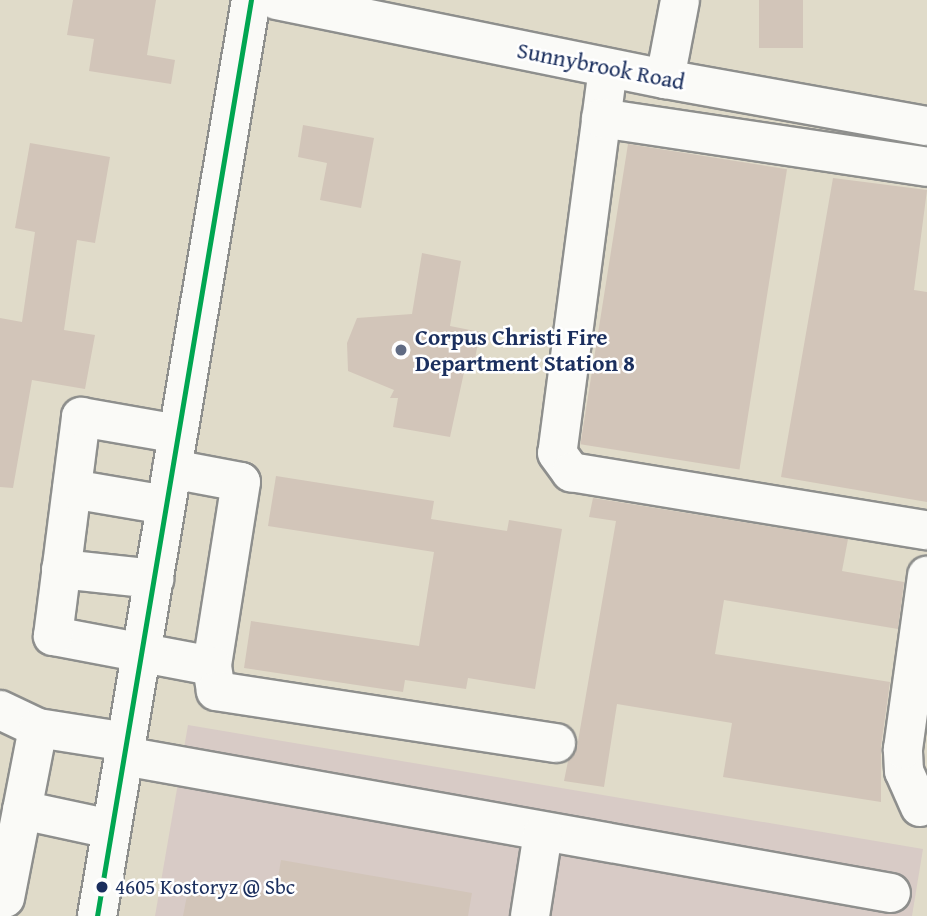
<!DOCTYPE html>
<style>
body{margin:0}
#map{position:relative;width:927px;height:916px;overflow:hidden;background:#e0dbc9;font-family:"Gentium Book Plus",serif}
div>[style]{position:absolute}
.industrial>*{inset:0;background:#d8cbc6}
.building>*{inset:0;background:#d2c5b9;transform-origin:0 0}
.roads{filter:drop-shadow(2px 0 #8e8f8d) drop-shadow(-2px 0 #8e8f8d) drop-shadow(0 2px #8e8f8d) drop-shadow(0 -2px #8e8f8d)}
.minor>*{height:38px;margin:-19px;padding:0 19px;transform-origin:19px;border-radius:19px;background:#fafaf7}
.major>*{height:38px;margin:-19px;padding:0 19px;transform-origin:19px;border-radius:19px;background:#fafaf7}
.bus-1>*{height:5px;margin:-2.5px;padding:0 2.5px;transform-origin:2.5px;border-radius:2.5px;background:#00a651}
.dots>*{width:19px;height:19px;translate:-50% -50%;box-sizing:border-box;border:4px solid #fff;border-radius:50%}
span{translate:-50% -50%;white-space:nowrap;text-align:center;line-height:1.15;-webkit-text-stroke:5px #fff;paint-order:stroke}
.bus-label{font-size:21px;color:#1b2f5e}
.left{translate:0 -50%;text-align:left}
.street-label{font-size:23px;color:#1b2f5e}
.poi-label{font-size:23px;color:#1b2f5e;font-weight:700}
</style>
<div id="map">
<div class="industrial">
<i style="clip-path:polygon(188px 725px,923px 849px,912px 916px,155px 916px)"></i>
</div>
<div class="building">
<i style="clip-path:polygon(73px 0,156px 0,147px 55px,175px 60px,171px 84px,89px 71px,94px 39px,67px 35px)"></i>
<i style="left:759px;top:0;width:44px;height:48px"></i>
<i style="clip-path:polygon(303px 125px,374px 138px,361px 208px,320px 200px,327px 163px,298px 157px)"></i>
<i style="clip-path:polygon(30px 143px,110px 157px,95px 243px,77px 240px,64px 330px,95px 335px,85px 389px,32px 380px,13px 488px,0 487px,0 318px,22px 322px,35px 232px,15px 228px)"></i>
<i style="left:628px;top:144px;width:161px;height:304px;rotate:9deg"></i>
<i style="clip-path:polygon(833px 178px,927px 190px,914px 290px,927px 292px,927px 502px,781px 477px)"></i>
<i style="clip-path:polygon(422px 253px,461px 261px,450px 326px,480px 332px,474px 364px,466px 363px,450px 437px,393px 427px,398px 398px,390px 398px,394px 390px,348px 371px,347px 343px,357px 318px,412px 314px)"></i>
<i style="clip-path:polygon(276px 476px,434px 501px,431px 519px,507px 531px,509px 520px,562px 529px,535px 689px,468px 678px,466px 689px,405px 680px,403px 692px,244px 668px,251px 621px,419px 646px,434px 552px,268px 526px)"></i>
<i style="clip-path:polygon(593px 498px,848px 539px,842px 571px,904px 582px,898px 629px,724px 600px,715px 654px,890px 682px,881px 746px,881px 802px,723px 777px,732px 723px,617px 704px,604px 787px,564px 781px,568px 761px,577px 747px,616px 521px,589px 517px)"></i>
<i style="clip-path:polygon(281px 860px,472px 893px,468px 916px,183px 916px,190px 880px,275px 895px)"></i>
</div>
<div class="roads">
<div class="minor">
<i style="left:276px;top:0;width:397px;rotate:11.5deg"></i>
<i style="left:665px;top:79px;width:266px;rotate:10.2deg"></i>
<i style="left:608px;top:68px;width:388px;rotate:97.5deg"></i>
<i style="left:557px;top:453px;width:24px;rotate:54deg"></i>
<i style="left:571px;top:472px;width:361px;rotate:9.3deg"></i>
<i style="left:665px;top:79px;width:80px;rotate:-79.2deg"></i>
<i style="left:601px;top:118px;width:330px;rotate:8.5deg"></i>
<i style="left:172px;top:469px;width:70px;rotate:10.7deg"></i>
<i style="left:241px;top:482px;width:186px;rotate:99deg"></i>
<i style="left:212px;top:666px;width:162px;rotate:-169.3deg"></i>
<i style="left:53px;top:636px;width:221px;rotate:-82.7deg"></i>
<i style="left:81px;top:417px;width:98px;rotate:9.9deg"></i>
<i style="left:72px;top:489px;width:95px;rotate:9.7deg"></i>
<i style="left:61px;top:569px;width:94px;rotate:6.1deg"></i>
<i style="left:212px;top:666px;width:25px;rotate:81deg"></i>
<i style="left:216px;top:691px;width:344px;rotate:8.7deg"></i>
<i style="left:0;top:710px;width:42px;rotate:25.3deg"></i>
<i style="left:124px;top:756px;width:779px;rotate:10.13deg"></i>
<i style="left:920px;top:807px;width:39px;rotate:-114deg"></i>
<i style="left:904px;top:771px;width:22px;rotate:-93deg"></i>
<i style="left:903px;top:749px;width:175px;rotate:-82.1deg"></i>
<i style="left:22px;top:810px;width:91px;rotate:12.1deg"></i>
<i style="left:5px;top:898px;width:173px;rotate:-79deg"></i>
<i style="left:38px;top:728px;width:90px;rotate:8.9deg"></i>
<i style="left:530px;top:916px;width:84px;rotate:-81.1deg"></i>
</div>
<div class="major">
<i style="left:97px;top:916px;width:929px;rotate:-80.46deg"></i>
</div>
</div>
<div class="bus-1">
<i style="left:97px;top:916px;width:929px;rotate:-80.46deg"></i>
</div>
<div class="dots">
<i style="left:401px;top:350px;background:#606b83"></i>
<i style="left:102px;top:887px;background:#1b2f5e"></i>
</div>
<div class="bus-label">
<span class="left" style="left:115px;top:887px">4605 Kostoryz @ Sbc</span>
</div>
<div class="street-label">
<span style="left:601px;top:66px;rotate:11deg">Sunnybrook Road</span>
</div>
<div class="poi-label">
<span class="left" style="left:415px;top:350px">Corpus Christi Fire<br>Department Station 8</span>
</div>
</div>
